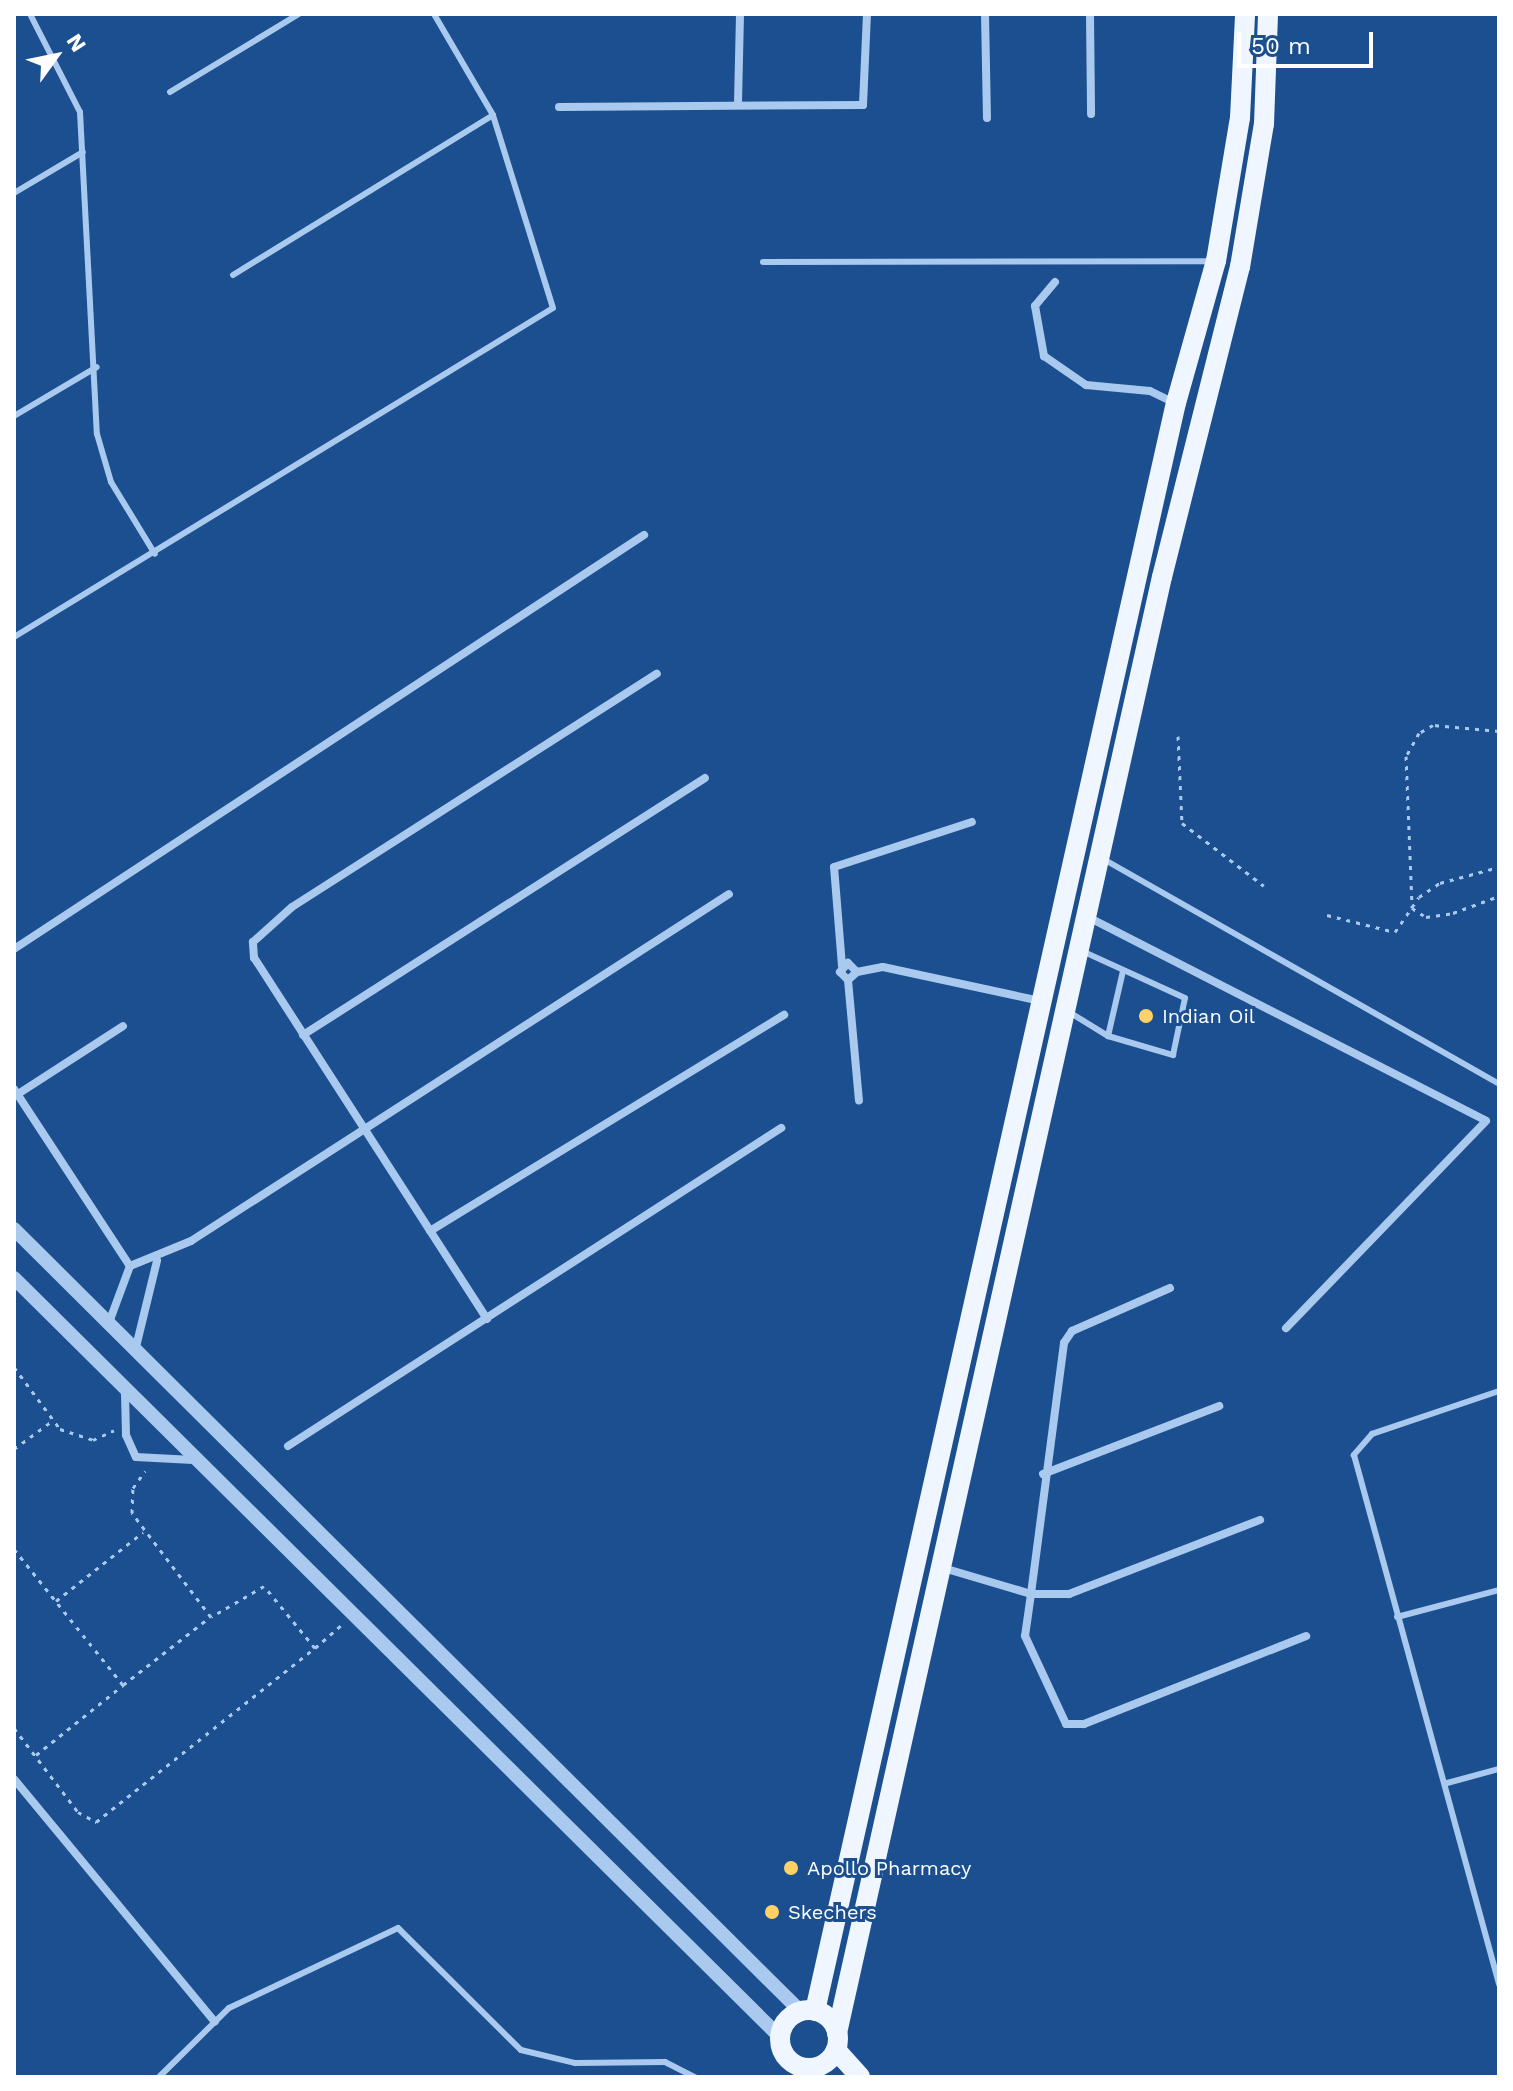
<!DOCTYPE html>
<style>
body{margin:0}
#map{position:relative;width:1513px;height:2091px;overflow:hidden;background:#1b4f8f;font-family:"Work Sans",sans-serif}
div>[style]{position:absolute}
.path>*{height:3px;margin-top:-1.5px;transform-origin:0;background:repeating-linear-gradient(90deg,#a9c9ee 0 4px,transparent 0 10px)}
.service>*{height:6px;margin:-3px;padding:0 3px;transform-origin:3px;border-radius:3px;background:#a9c9ee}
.minor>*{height:8px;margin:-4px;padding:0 4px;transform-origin:4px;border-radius:4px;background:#a9c9ee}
.tertiary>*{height:14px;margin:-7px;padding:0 7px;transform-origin:7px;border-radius:7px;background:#a9c9ee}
.primary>*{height:20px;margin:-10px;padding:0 10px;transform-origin:10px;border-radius:10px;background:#f0f6ff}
.primary>.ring{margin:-10px;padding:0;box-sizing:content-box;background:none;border:20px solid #f0f6ff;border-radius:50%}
.dots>*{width:22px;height:22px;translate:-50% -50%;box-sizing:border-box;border:4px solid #1b4f8f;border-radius:50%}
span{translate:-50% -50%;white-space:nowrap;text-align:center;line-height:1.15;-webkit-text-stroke:6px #1b4f8f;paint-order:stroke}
.poi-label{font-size:20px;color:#fff}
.left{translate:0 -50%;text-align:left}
.frame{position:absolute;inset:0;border:16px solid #fff;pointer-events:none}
.north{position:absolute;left:16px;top:16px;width:80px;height:80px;-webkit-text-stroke:6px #1b4f8f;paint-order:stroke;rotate:57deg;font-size:22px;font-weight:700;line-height:32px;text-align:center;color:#fff}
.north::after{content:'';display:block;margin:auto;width:28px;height:36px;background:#fff;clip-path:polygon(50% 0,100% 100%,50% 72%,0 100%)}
.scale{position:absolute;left:1237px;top:32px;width:136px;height:36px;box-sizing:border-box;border:4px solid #fff;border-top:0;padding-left:10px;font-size:24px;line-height:28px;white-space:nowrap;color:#fff;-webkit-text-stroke:6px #1b4f8f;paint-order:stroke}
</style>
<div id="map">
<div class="path">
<i style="left:1499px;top:731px;width:66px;rotate:-174.8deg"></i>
<i style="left:1433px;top:725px;width:16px;rotate:150deg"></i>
<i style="left:1419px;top:733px;width:26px;rotate:119deg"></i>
<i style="left:1406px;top:756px;width:152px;rotate:87.7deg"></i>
<i style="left:1412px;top:908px;width:17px;rotate:33deg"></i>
<i style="left:1426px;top:917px;width:27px;rotate:-8deg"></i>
<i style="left:1453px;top:913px;width:49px;rotate:-20.3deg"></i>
<i style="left:1178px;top:736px;width:87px;rotate:87.4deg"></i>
<i style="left:1182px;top:823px;width:103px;rotate:37.5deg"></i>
<i style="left:1327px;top:915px;width:70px;rotate:14deg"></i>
<i style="left:1395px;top:932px;width:42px;rotate:-55.6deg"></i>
<i style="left:1419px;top:897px;width:25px;rotate:-34deg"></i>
<i style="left:1440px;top:883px;width:61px;rotate:-15.2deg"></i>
<i style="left:14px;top:1367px;width:77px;rotate:53.4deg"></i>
<i style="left:60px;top:1429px;width:35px;rotate:18deg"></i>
<i style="left:93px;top:1440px;width:23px;rotate:-25deg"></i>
<i style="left:14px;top:1449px;width:47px;rotate:-36.4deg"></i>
<i style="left:14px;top:1549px;width:174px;rotate:51.3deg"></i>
<i style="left:123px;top:1685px;width:110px;rotate:-38deg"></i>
<i style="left:56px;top:1601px;width:111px;rotate:-38.4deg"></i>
<i style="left:315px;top:1648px;width:37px;rotate:-41deg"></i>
<i style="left:14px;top:1728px;width:106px;rotate:52.7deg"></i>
<i style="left:78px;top:1812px;width:21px;rotate:29deg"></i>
<i style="left:96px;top:1822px;width:280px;rotate:-38.5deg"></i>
<i style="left:315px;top:1648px;width:80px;rotate:-129.4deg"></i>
<i style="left:264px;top:1586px;width:61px;rotate:149.7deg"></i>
<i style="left:211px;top:1617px;width:131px;rotate:-127.2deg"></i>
<i style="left:132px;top:1513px;width:25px;rotate:-88deg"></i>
<i style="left:133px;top:1488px;width:21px;rotate:-55deg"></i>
<i style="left:36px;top:1755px;width:112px;rotate:-38.8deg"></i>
</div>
<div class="service">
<i style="left:30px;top:14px;width:110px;rotate:63deg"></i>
<i style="left:80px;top:112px;width:322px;rotate:87deg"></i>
<i style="left:97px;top:434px;width:50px;rotate:73.7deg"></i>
<i style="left:111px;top:482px;width:84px;rotate:58.6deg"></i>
<i style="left:170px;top:92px;width:151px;rotate:-31.2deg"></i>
<i style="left:14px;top:193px;width:80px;rotate:-30.7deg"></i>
<i style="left:763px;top:262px;width:449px;rotate:-0.1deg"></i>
<i style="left:233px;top:275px;width:305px;rotate:-31.6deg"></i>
<i style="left:14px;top:416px;width:96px;rotate:-30.6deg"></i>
<i style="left:14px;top:637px;width:631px;rotate:-31.4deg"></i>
<i style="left:553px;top:308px;width:202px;rotate:-107.3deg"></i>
<i style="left:493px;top:115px;width:117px;rotate:-120.3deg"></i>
<i style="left:1105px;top:860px;width:453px;rotate:29.6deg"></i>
<i style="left:1069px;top:1012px;width:46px;rotate:31.6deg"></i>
<i style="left:1108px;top:1036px;width:68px;rotate:16.3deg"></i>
<i style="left:1173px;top:1055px;width:58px;rotate:-78.1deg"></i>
<i style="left:1185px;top:998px;width:113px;rotate:-155.5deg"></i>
<i style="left:1108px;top:1036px;width:67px;rotate:-77deg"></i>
<i style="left:1499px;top:1391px;width:134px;rotate:161.3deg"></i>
<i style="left:1372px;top:1434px;width:28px;rotate:131deg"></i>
<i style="left:1354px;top:1455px;width:549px;rotate:74.67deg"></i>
<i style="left:1397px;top:1617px;width:106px;rotate:-14.8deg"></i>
<i style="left:1447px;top:1783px;width:54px;rotate:-15.1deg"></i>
<i style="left:159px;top:2077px;width:98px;rotate:-44.6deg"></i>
<i style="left:229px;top:2008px;width:187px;rotate:-25.3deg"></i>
<i style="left:398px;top:1928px;width:173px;rotate:44.8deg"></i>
<i style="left:521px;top:2050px;width:56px;rotate:13.5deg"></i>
<i style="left:575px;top:2063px;width:90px;rotate:-0.6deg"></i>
<i style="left:665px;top:2062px;width:34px;rotate:27deg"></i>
</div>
<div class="minor">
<i style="left:985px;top:14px;width:104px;rotate:88.9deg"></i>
<i style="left:1090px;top:14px;width:100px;rotate:89.4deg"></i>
<i style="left:738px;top:103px;width:89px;rotate:-88.7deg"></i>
<i style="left:559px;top:107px;width:304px;rotate:-0.4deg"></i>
<i style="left:863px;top:105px;width:91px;rotate:-87.5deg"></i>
<i style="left:1055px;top:282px;width:31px;rotate:130deg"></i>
<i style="left:1035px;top:306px;width:51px;rotate:79.8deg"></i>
<i style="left:1044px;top:356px;width:51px;rotate:34.6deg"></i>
<i style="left:1086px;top:385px;width:64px;rotate:5.4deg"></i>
<i style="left:1150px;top:391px;width:28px;rotate:26deg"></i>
<i style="left:1086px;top:916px;width:449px;rotate:27.1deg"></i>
<i style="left:1486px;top:1121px;width:288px;rotate:134deg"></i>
<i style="left:14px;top:949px;width:754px;rotate:-33.31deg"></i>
<i style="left:842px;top:966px;width:99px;rotate:-94.6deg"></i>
<i style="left:834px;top:867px;width:145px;rotate:-18.1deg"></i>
<i style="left:857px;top:972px;width:26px;rotate:-11deg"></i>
<i style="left:883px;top:967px;width:161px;rotate:12.2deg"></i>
<i style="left:848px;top:980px;width:12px;rotate:-42deg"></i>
<i style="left:857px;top:972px;width:13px;rotate:-135deg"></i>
<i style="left:848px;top:963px;width:12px;rotate:132deg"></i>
<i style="left:840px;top:972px;width:11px;rotate:45deg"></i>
<i style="left:848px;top:980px;width:121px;rotate:84.8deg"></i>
<i style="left:303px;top:1035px;width:477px;rotate:-32.6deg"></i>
<i style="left:14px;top:1089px;width:212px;rotate:56.8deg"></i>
<i style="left:130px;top:1266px;width:63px;rotate:110.4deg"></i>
<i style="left:18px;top:1094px;width:125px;rotate:-32.9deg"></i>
<i style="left:430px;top:1231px;width:415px;rotate:-31.4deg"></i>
<i style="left:130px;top:1266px;width:66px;rotate:-22.3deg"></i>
<i style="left:191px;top:1241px;width:640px;rotate:-32.82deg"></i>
<i style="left:1170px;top:1288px;width:107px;rotate:156.3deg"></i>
<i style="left:1072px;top:1331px;width:14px;rotate:124deg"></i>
<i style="left:1064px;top:1343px;width:253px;rotate:97.5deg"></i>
<i style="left:1031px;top:1594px;width:38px"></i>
<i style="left:1069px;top:1594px;width:205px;rotate:-21.2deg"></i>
<i style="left:487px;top:1319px;width:430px;rotate:-122.8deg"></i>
<i style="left:254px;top:958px;width:16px;rotate:-94deg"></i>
<i style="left:253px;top:942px;width:52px;rotate:-41.9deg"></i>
<i style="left:292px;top:907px;width:433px;rotate:-32.6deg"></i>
<i style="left:135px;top:1351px;width:93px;rotate:-76.3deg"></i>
<i style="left:125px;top:1394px;width:41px;rotate:88.6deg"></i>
<i style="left:126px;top:1435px;width:24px;rotate:66deg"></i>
<i style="left:136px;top:1457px;width:57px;rotate:3deg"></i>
<i style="left:288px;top:1446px;width:587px;rotate:-32.82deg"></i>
<i style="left:1043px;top:1474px;width:189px;rotate:-21.1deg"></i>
<i style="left:940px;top:1567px;width:95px;rotate:16.5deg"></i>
<i style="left:1031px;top:1594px;width:42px;rotate:98.1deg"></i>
<i style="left:1025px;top:1636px;width:97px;rotate:65deg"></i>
<i style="left:1066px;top:1724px;width:18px"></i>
<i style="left:1084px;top:1724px;width:239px;rotate:-21.6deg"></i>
<i style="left:14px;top:1779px;width:315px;rotate:50.4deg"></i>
</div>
<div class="tertiary">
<i style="left:14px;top:1229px;width:1110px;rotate:44.85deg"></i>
<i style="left:14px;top:1278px;width:1078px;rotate:44.74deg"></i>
</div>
<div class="primary">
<i class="ring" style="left:780px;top:2010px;width:38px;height:38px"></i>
<i style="left:815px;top:2011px;width:1648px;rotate:-77.35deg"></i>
<i style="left:1176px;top:403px;width:148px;rotate:-74.3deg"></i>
<i style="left:1216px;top:261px;width:145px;rotate:-80.5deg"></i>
<i style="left:1240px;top:118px;width:104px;rotate:-87.2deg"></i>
<i style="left:837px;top:2033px;width:1492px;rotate:-77.42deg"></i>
<i style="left:1162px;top:577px;width:320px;rotate:-75.9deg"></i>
<i style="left:1240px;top:267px;width:145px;rotate:-80.5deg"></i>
<i style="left:1264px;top:124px;width:110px;rotate:-87.9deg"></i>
<i style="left:836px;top:2050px;width:36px;rotate:48deg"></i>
</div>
<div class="dots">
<i style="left:1146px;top:1016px;background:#ffd166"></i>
<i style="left:791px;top:1868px;background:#ffd166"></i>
<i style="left:772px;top:1912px;background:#ffd166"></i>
</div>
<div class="poi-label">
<span class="left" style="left:1162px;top:1016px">Indian Oil</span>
<span class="left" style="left:807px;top:1868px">Apollo Pharmacy</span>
<span class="left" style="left:788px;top:1912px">Skechers</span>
</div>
<div class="frame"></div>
<div class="north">N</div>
<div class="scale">50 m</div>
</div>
